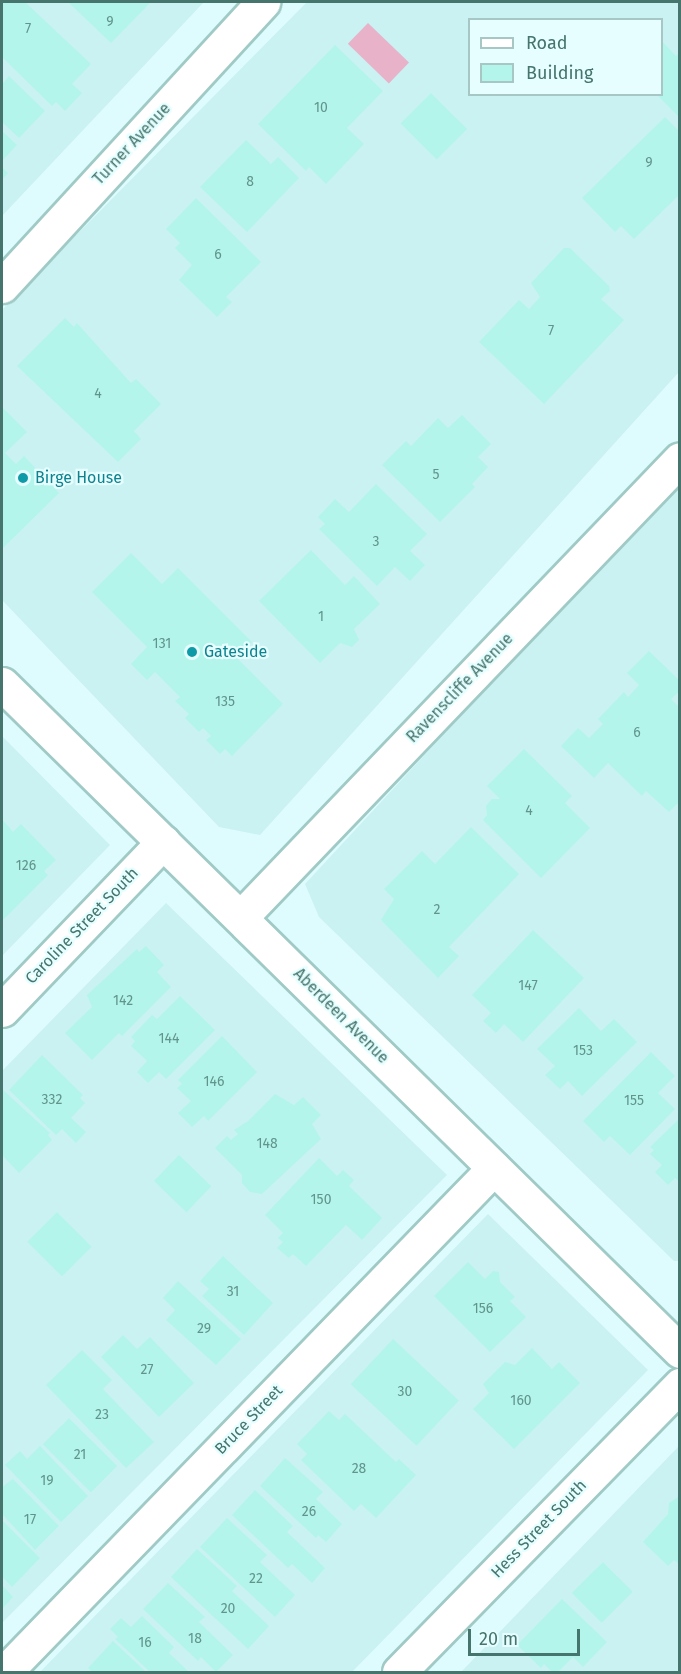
<!DOCTYPE html>
<style>
body{margin:0}
#map{position:relative;width:681px;height:1674px;overflow:hidden;background:#defcfe;font-family:"Fira Sans",sans-serif}
div>[style]{position:absolute}
.residential>*{inset:0;background:#caf2f2}
.water>*{inset:0;background:#e8b2c8;transform-origin:0 0}
.building>*{inset:0;background:#b4f5eb;transform-origin:0 0}
.roads{filter:drop-shadow(2px 0 #a0cac5) drop-shadow(-2px 0 #a0cac5) drop-shadow(0 2px #a0cac5) drop-shadow(0 -2px #a0cac5)}
.street>*{height:33px;margin:-16.5px;padding:0 16.5px;transform-origin:16.5px;border-radius:16.5px;background:#fff}
.dots>*{width:16px;height:16px;translate:-50% -50%;box-sizing:border-box;border:3px solid #e6feff;border-radius:50%}
span{translate:-50% -50%;white-space:nowrap;text-align:center;line-height:1.15;-webkit-text-stroke:4.5px #e6feff;paint-order:stroke}
.number-label{font-size:14px;color:#61958c}
.number-label span{-webkit-text-stroke-width:0}
.street-label{font-size:16px;color:#45756c}
.culture-label{font-size:16px;color:#0d838f}
.left{translate:0 -50%;text-align:left}
.frame{position:absolute;inset:0;border:3px solid #45756c;pointer-events:none}
.legend{position:absolute;left:468px;top:18px;width:195px;height:78px;box-sizing:border-box;background:#e6feff;border:2px solid #a6c7c4;margin:0;padding:8px 10px;list-style:none;font-size:18px;color:#45756c}
.legend li{display:flex;align-items:center;gap:12px;height:30px}
.legend b{width:30px;border:2px solid #a6c7c4}
.scale{position:absolute;left:468px;top:1629px;width:112px;height:27px;box-sizing:border-box;border:3px solid #45756c;border-top:0;padding-left:8px;font-size:18px;line-height:21px;white-space:nowrap;color:#45756c;-webkit-text-stroke:4px #e6feff;paint-order:stroke}
</style>
<div id="map">
<div class="residential">
<i style="clip-path:polygon(2px 2px,204px 2px,2px 216px)"></i>
<i style="clip-path:polygon(evenodd,307px 2px,679px 2px,679px 372px,260px 835px,219px 827px,2px 600px,2px 310px,307px 2px,470px 20px,662px 20px,662px 94px,470px 94px,470px 20px)"></i>
<i style="clip-path:polygon(679px 480px,679px 1261px,674px 1261px,319px 917px,305px 884px)"></i>
<i style="clip-path:polygon(2px 736px,110px 845px,2px 956px)"></i>
<i style="clip-path:polygon(166px 903px,447px 1175px,2px 1623px,2px 1071px)"></i>
<i style="clip-path:polygon(488px 1214px,648px 1370px,352px 1672px,40px 1672px)"></i>
<i style="clip-path:polygon(679px 1446px,679px 1672px,461px 1672px)"></i>
</div>
<div class="water">
<i style="left:368px;top:23px;width:57px;height:29px;rotate:44deg"></i>
</div>
<div class="building">
<i style="clip-path:polygon(2px 2px,25px 2px,91px 64px,72px 84px,82px 93px,65px 111px,56px 102px,52px 106px,2px 57px)"></i>
<i style="clip-path:polygon(68px 2px,151px 2px,111px 43px)"></i>
<i style="clip-path:polygon(662px 41px,676px 56px,680px 52px,680px 118px,656px 94px,662px 94px)"></i>
<i style="clip-path:polygon(335px 45px,383px 91px,347px 128px,364px 144px,326px 184px,309px 167px,306px 171px,258px 124px)"></i>
<i style="clip-path:polygon(9px 76px,45px 111px,19px 138px,2px 122px,2px 81px,3px 83px)"></i>
<i style="left:431px;top:93px;width:51px;height:43px;rotate:45deg"></i>
<i style="clip-path:polygon(665px 117px,680px 132px,680px 194px,634px 239px,621px 226px,615px 232px,582px 198px)"></i>
<i style="clip-path:polygon(2px 131px,17px 145px,2px 161px)"></i>
<i style="clip-path:polygon(246px 140px,271px 164px,278px 157px,299px 178px,247px 232px,200px 187px)"></i>
<i style="clip-path:polygon(2px 167px,8px 173px,2px 180px)"></i>
<i style="clip-path:polygon(196px 198px,261px 262px,226px 297px,232px 302px,217px 317px,179px 280px,192px 265px,175px 248px,180px 243px,166px 229px)"></i>
<i style="clip-path:polygon(564px 248px,570px 248px,609px 286px,610px 291px,601px 299px,624px 320px,544px 404px,479px 342px,519px 300px,529px 309px,540px 297px,531px 283px)"></i>
<i style="clip-path:polygon(65px 318px,74px 327px,77px 323px,131px 383px,136px 379px,161px 404px,134px 431px,141px 439px,118px 462px,17px 366px)"></i>
<i style="clip-path:polygon(3px 408px,27px 432px,5px 453px,16px 464px,24px 456px,59px 493px,2px 549px)"></i>
<i style="clip-path:polygon(462px 415px,491px 444px,478px 457px,488px 467px,472px 484px,475px 487px,440px 522px,382px 465px,406px 441px,411px 446px,438px 418px,448px 428px)"></i>
<i style="clip-path:polygon(376px 484px,427px 534px,410px 551px,425px 565px,410px 581px,395px 567px,377px 586px,319px 529px,325px 524px,318px 517px,335px 499px,349px 512px)"></i>
<i style="clip-path:polygon(311px 550px,345px 585px,354px 576px,380px 604px,354px 629px,359px 640px,352px 647px,340px 643px,320px 663px,259px 601px)"></i>
<i style="clip-path:polygon(131px 553px,162px 584px,178px 568px,252px 642px,236px 657px,283px 704px,232px 756px,225px 749px,220px 754px,206px 740px,211px 736px,203px 728px,199px 732px,185px 718px,189px 714px,175px 701px,180px 697px,155px 672px,147px 680px,131px 664px,147px 647px,92px 592px)"></i>
<i style="clip-path:polygon(649px 651px,680px 681px,680px 691px,671px 699px,680px 708px,680px 801px,669px 812px,646px 791px,642px 796px,608px 763px,594px 778px,561px 746px,578px 728px,589px 738px,603px 724px,598px 719px,624px 692px,628px 697px,639px 685px,627px 673px)"></i>
<i style="clip-path:polygon(524px 749px,572px 796px,565px 803px,590px 828px,541px 878px,483px 820px,487px 815px,486px 806px,492px 799px,500px 799px,487px 786px)"></i>
<i style="clip-path:polygon(2px 819px,13px 832px,21px 824px,56px 860px,44px 871px,48px 875px,2px 921px)"></i>
<i style="clip-path:polygon(471px 827px,519px 874px,449px 947px,459px 956px,438px 978px,381px 920px,394px 899px,384px 889px,422px 851px,435px 864px)"></i>
<i style="clip-path:polygon(533px 930px,584px 978px,523px 1042px,504px 1024px,496px 1033px,483px 1021px,491px 1013px,472px 995px)"></i>
<i style="clip-path:polygon(146px 946px,164px 965px,157px 972px,171px 987px,122px 1036px,119px 1033px,92px 1060px,65px 1033px,92px 1007px,87px 995px,137px 949px,139px 952px)"></i>
<i style="clip-path:polygon(180px 996px,215px 1030px,166px 1079px,159px 1072px,148px 1083px,137px 1072px,147px 1061px,131px 1046px,135px 1041px,131px 1037px,152px 1015px,157px 1019px)"></i>
<i style="clip-path:polygon(579px 1008px,601px 1031px,614px 1019px,637px 1042px,582px 1096px,568px 1081px,560px 1089px,545px 1075px,555px 1066px,537px 1049px)"></i>
<i style="clip-path:polygon(222px 1036px,257px 1072px,208px 1121px,204px 1116px,192px 1127px,178px 1113px,191px 1101px,177px 1088px,182px 1084px,178px 1080px)"></i>
<i style="clip-path:polygon(651px 1052px,675px 1076px,658px 1093px,675px 1109px,630px 1155px,610px 1136px,604px 1142px,583px 1121px)"></i>
<i style="clip-path:polygon(42px 1055px,83px 1095px,80px 1098px,85px 1103px,71px 1118px,86px 1132px,76px 1143px,62px 1129px,56px 1135px,9px 1090px)"></i>
<i style="clip-path:polygon(2px 1089px,50px 1133px,48px 1135px,52px 1140px,19px 1173px,2px 1155px)"></i>
<i style="clip-path:polygon(275px 1094px,294px 1105px,303px 1097px,321px 1115px,312px 1124px,321px 1139px,262px 1194px,250px 1192px,242px 1183px,242px 1175px,215px 1148px,227px 1136px,231px 1140px,238px 1134px,234px 1130px,248px 1121px)"></i>
<i style="clip-path:polygon(680px 1118px,680px 1182px,675px 1178px,668px 1185px,655px 1172px,662px 1165px,650px 1154px,654px 1150px,650px 1147px)"></i>
<i style="left:179px;top:1155px;width:45px;height:36px;rotate:44deg"></i>
<i style="clip-path:polygon(319px 1158px,337px 1176px,343px 1170px,354px 1180px,349px 1186px,382px 1218px,362px 1240px,346px 1225px,306px 1266px,293px 1254px,289px 1258px,277px 1248px,283px 1242px,278px 1238px,283px 1233px,265px 1215px)"></i>
<i style="left:57px;top:1212px;width:49px;height:42px;rotate:45deg"></i>
<i style="clip-path:polygon(223px 1256px,273px 1303px,244px 1335px,202px 1296px,209px 1289px,200px 1281px)"></i>
<i style="clip-path:polygon(468px 1262px,485px 1279px,493px 1271px,499px 1272px,500px 1282px,515px 1297px,510px 1301px,526px 1317px,490px 1352px,434px 1296px)"></i>
<i style="clip-path:polygon(178px 1281px,241px 1339px,216px 1365px,166px 1320px,175px 1310px,163px 1298px)"></i>
<i style="clip-path:polygon(123px 1335px,137px 1349px,150px 1337px,194px 1383px,159px 1417px,101px 1357px)"></i>
<i style="left:393px;top:1339px;width:90px;height:62px;rotate:43deg"></i>
<i style="clip-path:polygon(532px 1348px,552px 1369px,559px 1362px,580px 1383px,514px 1449px,473px 1409px,489px 1393px,483px 1384px,505px 1362px,515px 1365px)"></i>
<i style="clip-path:polygon(82px 1350px,112px 1380px,103px 1389px,154px 1442px,126px 1468px,46px 1385px)"></i>
<i style="clip-path:polygon(329px 1411px,339px 1420px,345px 1414px,396px 1462px,399px 1459px,416px 1475px,376px 1518px,361px 1504px,354px 1511px,301px 1460px,307px 1454px,297px 1444px)"></i>
<i style="left:69px;top:1418px;width:68px;height:37px;rotate:45deg"></i>
<i style="clip-path:polygon(40px 1446px,88px 1496px,61px 1522px,5px 1465px,20px 1451px,27px 1459px)"></i>
<i style="clip-path:polygon(285px 1458px,323px 1492px,316px 1499px,342px 1524px,326px 1542px,318px 1535px,316px 1538px,260px 1486px)"></i>
<i style="clip-path:polygon(13px 1479px,59px 1526px,35px 1550px,2px 1514px,2px 1487px)"></i>
<i style="clip-path:polygon(255px 1490px,293px 1526px,287px 1532px,325px 1568px,312px 1583px,292px 1564px,288px 1568px,232px 1515px)"></i>
<i style="clip-path:polygon(680px 1496px,680px 1565px,674px 1560px,668px 1566px,643px 1542px,668px 1514px,669px 1503px)"></i>
<i style="clip-path:polygon(227px 1518px,267px 1555px,260px 1562px,295px 1595px,275px 1617px,200px 1547px)"></i>
<i style="clip-path:polygon(2px 1520px,40px 1558px,12px 1587px,2px 1577px)"></i>
<i style="clip-path:polygon(197px 1549px,237px 1586px,232px 1591px,269px 1626px,248px 1649px,171px 1577px)"></i>
<i style="left:603px;top:1562px;width:42px;height:44px;rotate:45deg"></i>
<i style="clip-path:polygon(168px 1583px,205px 1617px,199px 1622px,233px 1655px,216px 1672px,201px 1657px,198px 1661px,143px 1609px)"></i>
<i style="clip-path:polygon(2px 1585px,13px 1597px,2px 1609px)"></i>
<i style="clip-path:polygon(562px 1599px,607px 1642px,583px 1667px,573px 1657px,558px 1672px,552px 1672px,544px 1664px,541px 1668px,517px 1645px)"></i>
<i style="clip-path:polygon(142px 1616px,174px 1647px,169px 1653px,189px 1672px,150px 1672px,115px 1639px,118px 1637px,110px 1629px,121px 1618px,131px 1627px)"></i>
<i style="clip-path:polygon(113px 1641px,146px 1672px,92px 1672px,88px 1668px)"></i>
</div>
<div class="roads">
<div class="street">
<i style="left:2px;top:286px;width:386px;rotate:-47.4deg"></i>
<i style="left:2px;top:684px;width:951px;rotate:44.53deg"></i>
<i style="left:241px;top:917px;width:634px;rotate:-46.21deg"></i>
<i style="left:2px;top:1010px;width:233px;rotate:-46.2deg"></i>
<i style="left:5px;top:1672px;width:702px;rotate:-45.87deg"></i>
<i style="left:399px;top:1672px;width:402px;rotate:-45.6deg"></i>
</div>
</div>
<div class="dots">
<i style="left:23px;top:478px;background:#0f9aa8"></i>
<i style="left:192px;top:652px;background:#0f9aa8"></i>
</div>
<div class="number-label">
<span style="left:110px;top:22px">9</span>
<span style="left:28px;top:29px">7</span>
<span style="left:321px;top:108px">10</span>
<span style="left:649px;top:163px">9</span>
<span style="left:250px;top:182px">8</span>
<span style="left:218px;top:255px">6</span>
<span style="left:551px;top:331px">7</span>
<span style="left:98px;top:394px">4</span>
<span style="left:436px;top:475px">5</span>
<span style="left:376px;top:542px">3</span>
<span style="left:321px;top:617px">1</span>
<span style="left:162px;top:644px">131</span>
<span style="left:225px;top:702px">135</span>
<span style="left:637px;top:733px">6</span>
<span style="left:529px;top:811px">4</span>
<span style="left:26px;top:866px">126</span>
<span style="left:437px;top:910px">2</span>
<span style="left:528px;top:986px">147</span>
<span style="left:123px;top:1001px">142</span>
<span style="left:169px;top:1039px">144</span>
<span style="left:583px;top:1051px">153</span>
<span style="left:214px;top:1082px">146</span>
<span style="left:52px;top:1100px">332</span>
<span style="left:634px;top:1101px">155</span>
<span style="left:267px;top:1144px">148</span>
<span style="left:321px;top:1200px">150</span>
<span style="left:233px;top:1292px">31</span>
<span style="left:483px;top:1309px">156</span>
<span style="left:204px;top:1329px">29</span>
<span style="left:147px;top:1370px">27</span>
<span style="left:405px;top:1392px">30</span>
<span style="left:521px;top:1401px">160</span>
<span style="left:102px;top:1415px">23</span>
<span style="left:80px;top:1455px">21</span>
<span style="left:359px;top:1469px">28</span>
<span style="left:47px;top:1481px">19</span>
<span style="left:309px;top:1512px">26</span>
<span style="left:30px;top:1520px">17</span>
<span style="left:256px;top:1579px">22</span>
<span style="left:228px;top:1609px">20</span>
<span style="left:195px;top:1639px">18</span>
<span style="left:145px;top:1643px">16</span>
</div>
<div class="street-label">
<span style="left:132px;top:144px;rotate:-47deg">Turner Avenue</span>
<span style="left:460px;top:688px;rotate:-46deg">Ravenscliffe Avenue</span>
<span style="left:82px;top:926px;rotate:-46deg">Caroline Street South</span>
<span style="left:341px;top:1016px;rotate:45deg">Aberdeen Avenue</span>
<span style="left:249px;top:1420px;rotate:-46deg">Bruce Street</span>
<span style="left:539px;top:1529px;rotate:-46deg">Hess Street South</span>
</div>
<div class="culture-label">
<span class="left" style="left:35px;top:478px">Birge House</span>
<span class="left" style="left:204px;top:652px">Gateside</span>
</div>
<div class="frame"></div>
<ul class="legend">
<li><b style="height:8px;background:#fff"></b>Road</li>
<li><b style="height:16px;background:#b4f5eb"></b>Building</li>
</ul>
<div class="scale">20 m</div>
</div>
